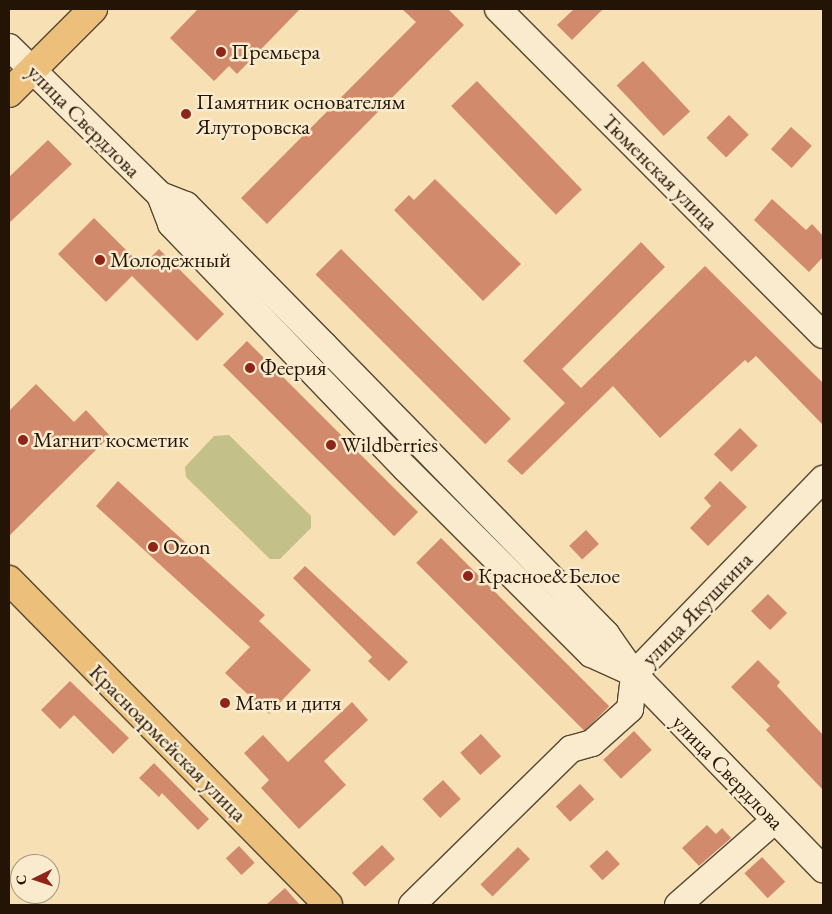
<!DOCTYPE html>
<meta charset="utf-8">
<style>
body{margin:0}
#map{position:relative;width:832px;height:914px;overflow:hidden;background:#f7e0b4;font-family:"EB Garamond",serif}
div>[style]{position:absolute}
.green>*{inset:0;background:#c3c089}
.building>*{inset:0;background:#d28a6c;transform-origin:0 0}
.roads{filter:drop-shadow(1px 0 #584731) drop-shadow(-1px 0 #584731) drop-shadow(0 1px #584731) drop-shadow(0 -1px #584731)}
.minor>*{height:26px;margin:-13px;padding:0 13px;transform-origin:13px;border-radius:13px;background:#faebce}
.major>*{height:28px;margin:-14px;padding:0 14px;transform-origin:14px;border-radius:14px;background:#ecc07a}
.dots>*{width:14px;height:14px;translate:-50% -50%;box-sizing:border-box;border:2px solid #faebce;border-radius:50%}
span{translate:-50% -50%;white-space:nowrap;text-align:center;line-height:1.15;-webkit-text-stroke:5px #faebce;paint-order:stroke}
.poi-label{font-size:22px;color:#231405}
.left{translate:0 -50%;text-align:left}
.street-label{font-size:22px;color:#231405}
.frame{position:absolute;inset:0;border:10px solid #231405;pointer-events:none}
.north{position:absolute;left:10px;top:854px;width:50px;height:50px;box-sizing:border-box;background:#faebce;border:1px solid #a4957e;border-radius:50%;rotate:266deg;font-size:14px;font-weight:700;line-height:20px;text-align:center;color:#231405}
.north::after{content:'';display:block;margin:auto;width:18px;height:22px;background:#8f2418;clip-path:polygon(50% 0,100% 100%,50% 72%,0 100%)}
</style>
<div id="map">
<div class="green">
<i style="clip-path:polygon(229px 435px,311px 516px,311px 528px,280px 559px,270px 559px,186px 477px,185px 467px,214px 436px)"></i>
</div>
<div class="building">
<i style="clip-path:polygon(198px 9px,300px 9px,237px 74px,229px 66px,214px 81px,170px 38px)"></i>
<i style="clip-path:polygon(402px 9px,448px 9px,464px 25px,267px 224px,241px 198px,416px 22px)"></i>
<i style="clip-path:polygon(574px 9px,603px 9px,572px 40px,557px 25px)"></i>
<i style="left:643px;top:61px;width:69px;height:36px;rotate:47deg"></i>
<i style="left:477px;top:81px;width:151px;height:36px;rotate:46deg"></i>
<i style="left:729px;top:115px;width:28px;height:32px;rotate:45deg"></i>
<i style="left:791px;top:127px;width:28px;height:30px;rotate:42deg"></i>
<i style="clip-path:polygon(48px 140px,72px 164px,9px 223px,9px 177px)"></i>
<i style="clip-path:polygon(435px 179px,521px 264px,483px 301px,394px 210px,409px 195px,414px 200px)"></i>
<i style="clip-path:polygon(772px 199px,806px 230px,812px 224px,823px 236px,823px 257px,809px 272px,754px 220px)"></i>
<i style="clip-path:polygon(94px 218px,142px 266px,159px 249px,224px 314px,197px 341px,132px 276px,106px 302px,58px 254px)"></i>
<i style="clip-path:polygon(641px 242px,665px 267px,562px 369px,581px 388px,705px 266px,823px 383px,823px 425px,756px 356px,748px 363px,745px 360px,660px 438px,613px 386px,522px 475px,507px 461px,565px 403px,523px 361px)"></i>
<i style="left:341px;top:249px;width:240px;height:36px;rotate:45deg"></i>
<i style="left:247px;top:341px;width:242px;height:34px;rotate:45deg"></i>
<i style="clip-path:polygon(36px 384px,74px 422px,86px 410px,110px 436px,9px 536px,9px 411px)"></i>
<i style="left:740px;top:428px;width:25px;height:37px;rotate:45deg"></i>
<i style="clip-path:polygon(118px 481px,265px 615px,259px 621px,311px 670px,269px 714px,225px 673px,250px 647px,96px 506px)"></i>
<i style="clip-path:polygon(720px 481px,747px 507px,708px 546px,690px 528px,711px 506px,704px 498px)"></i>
<i style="left:586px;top:530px;width:19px;height:23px;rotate:47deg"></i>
<i style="left:441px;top:538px;width:238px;height:35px;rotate:45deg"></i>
<i style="clip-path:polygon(305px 566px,408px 662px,389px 681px,368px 661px,372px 657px,293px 578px)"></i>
<i style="left:768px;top:594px;width:27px;height:24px;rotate:45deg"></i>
<i style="clip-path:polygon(758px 660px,780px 682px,777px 686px,823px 735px,823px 790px,766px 730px,770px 726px,731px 687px)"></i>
<i style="clip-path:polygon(70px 681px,129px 738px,113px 754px,74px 715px,60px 729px,41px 710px)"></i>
<i style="clip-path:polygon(352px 702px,368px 720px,324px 761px,346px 785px,299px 829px,261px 788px,269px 780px,244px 753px,263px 735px,288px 762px)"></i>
<i style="left:634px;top:731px;width:26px;height:42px;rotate:47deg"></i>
<i style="left:481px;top:734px;width:30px;height:28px;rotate:48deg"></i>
<i style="clip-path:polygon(154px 763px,209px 819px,198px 830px,162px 793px,159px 797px,139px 778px)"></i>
<i style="left:443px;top:780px;width:26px;height:28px;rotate:47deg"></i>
<i style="left:580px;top:784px;width:21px;height:33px;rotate:47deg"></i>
<i style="clip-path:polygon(707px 825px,716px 834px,722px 828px,731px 838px,699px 866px,682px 848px)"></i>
<i style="left:382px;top:845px;width:19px;height:41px;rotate:47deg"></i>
<i style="left:239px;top:846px;width:23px;height:18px;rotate:47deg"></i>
<i style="left:518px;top:847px;width:17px;height:53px;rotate:45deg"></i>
<i style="left:607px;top:850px;width:19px;height:24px;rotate:47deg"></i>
<i style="left:762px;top:857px;width:34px;height:24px;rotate:47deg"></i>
<i style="clip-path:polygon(285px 888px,300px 905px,266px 905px)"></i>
</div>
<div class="roads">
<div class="minor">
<i style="left:498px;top:9px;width:460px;rotate:45.1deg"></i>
<i style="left:9px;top:47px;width:211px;rotate:44.4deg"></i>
<i style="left:160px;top:195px;width:31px;rotate:69deg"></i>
<i style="left:171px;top:224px;width:339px;rotate:46.2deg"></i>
<i style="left:406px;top:469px;width:262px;rotate:45deg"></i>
<i style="left:591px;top:654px;width:46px;rotate:24.3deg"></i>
<i style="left:160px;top:195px;width:28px;rotate:21deg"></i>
<i style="left:186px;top:205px;width:197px;rotate:45.4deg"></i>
<i style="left:324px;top:345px;width:404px;rotate:45.7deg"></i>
<i style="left:606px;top:634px;width:49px;rotate:55deg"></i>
<i style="left:634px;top:674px;width:272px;rotate:45.9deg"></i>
<i style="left:412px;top:905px;width:223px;rotate:-44.5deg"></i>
<i style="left:571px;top:749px;width:22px;rotate:-16deg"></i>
<i style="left:592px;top:743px;width:51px;rotate:-41.8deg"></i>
<i style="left:630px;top:709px;width:35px;rotate:-83deg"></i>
<i style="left:634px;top:674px;width:272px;rotate:-45.9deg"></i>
<i style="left:678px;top:905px;width:129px;rotate:-41.2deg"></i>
</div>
<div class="major">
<i style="left:9px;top:93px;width:119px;rotate:-45deg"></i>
<i style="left:9px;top:580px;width:455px;rotate:45.5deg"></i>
</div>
</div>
<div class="dots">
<i style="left:221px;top:52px;background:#8f2418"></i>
<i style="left:186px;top:114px;background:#8f2418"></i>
<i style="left:100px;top:260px;background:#8f2418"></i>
<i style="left:250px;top:368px;background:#8f2418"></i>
<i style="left:23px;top:440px;background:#8f2418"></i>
<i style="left:331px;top:445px;background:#8f2418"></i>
<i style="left:153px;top:547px;background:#8f2418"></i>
<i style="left:468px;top:576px;background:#8f2418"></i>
<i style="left:225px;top:703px;background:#8f2418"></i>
</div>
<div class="poi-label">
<span class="left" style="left:231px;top:52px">Премьера</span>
<span class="left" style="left:196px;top:114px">Памятник основателям<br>Ялуторовска</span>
<span class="left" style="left:110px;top:260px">Молодежный</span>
<span class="left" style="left:260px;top:368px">Феерия</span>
<span class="left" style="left:33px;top:440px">Магнит косметик</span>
<span class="left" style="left:341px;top:445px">Wildberries</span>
<span class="left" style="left:163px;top:547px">Ozon</span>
<span class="left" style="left:478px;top:576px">Красное&amp;Белое</span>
<span class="left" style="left:235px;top:703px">Мать и дитя</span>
</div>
<div class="street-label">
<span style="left:84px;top:121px;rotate:45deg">улица Свердлова</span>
<span style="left:660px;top:172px;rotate:45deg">Тюменская улица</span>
<span style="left:697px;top:609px;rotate:-46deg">улица Якушкина</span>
<span style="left:168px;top:743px;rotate:45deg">Красноармейская улица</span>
<span style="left:728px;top:772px;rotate:46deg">улица Свердлова</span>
</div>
<div class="frame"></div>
<div class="north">С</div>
</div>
